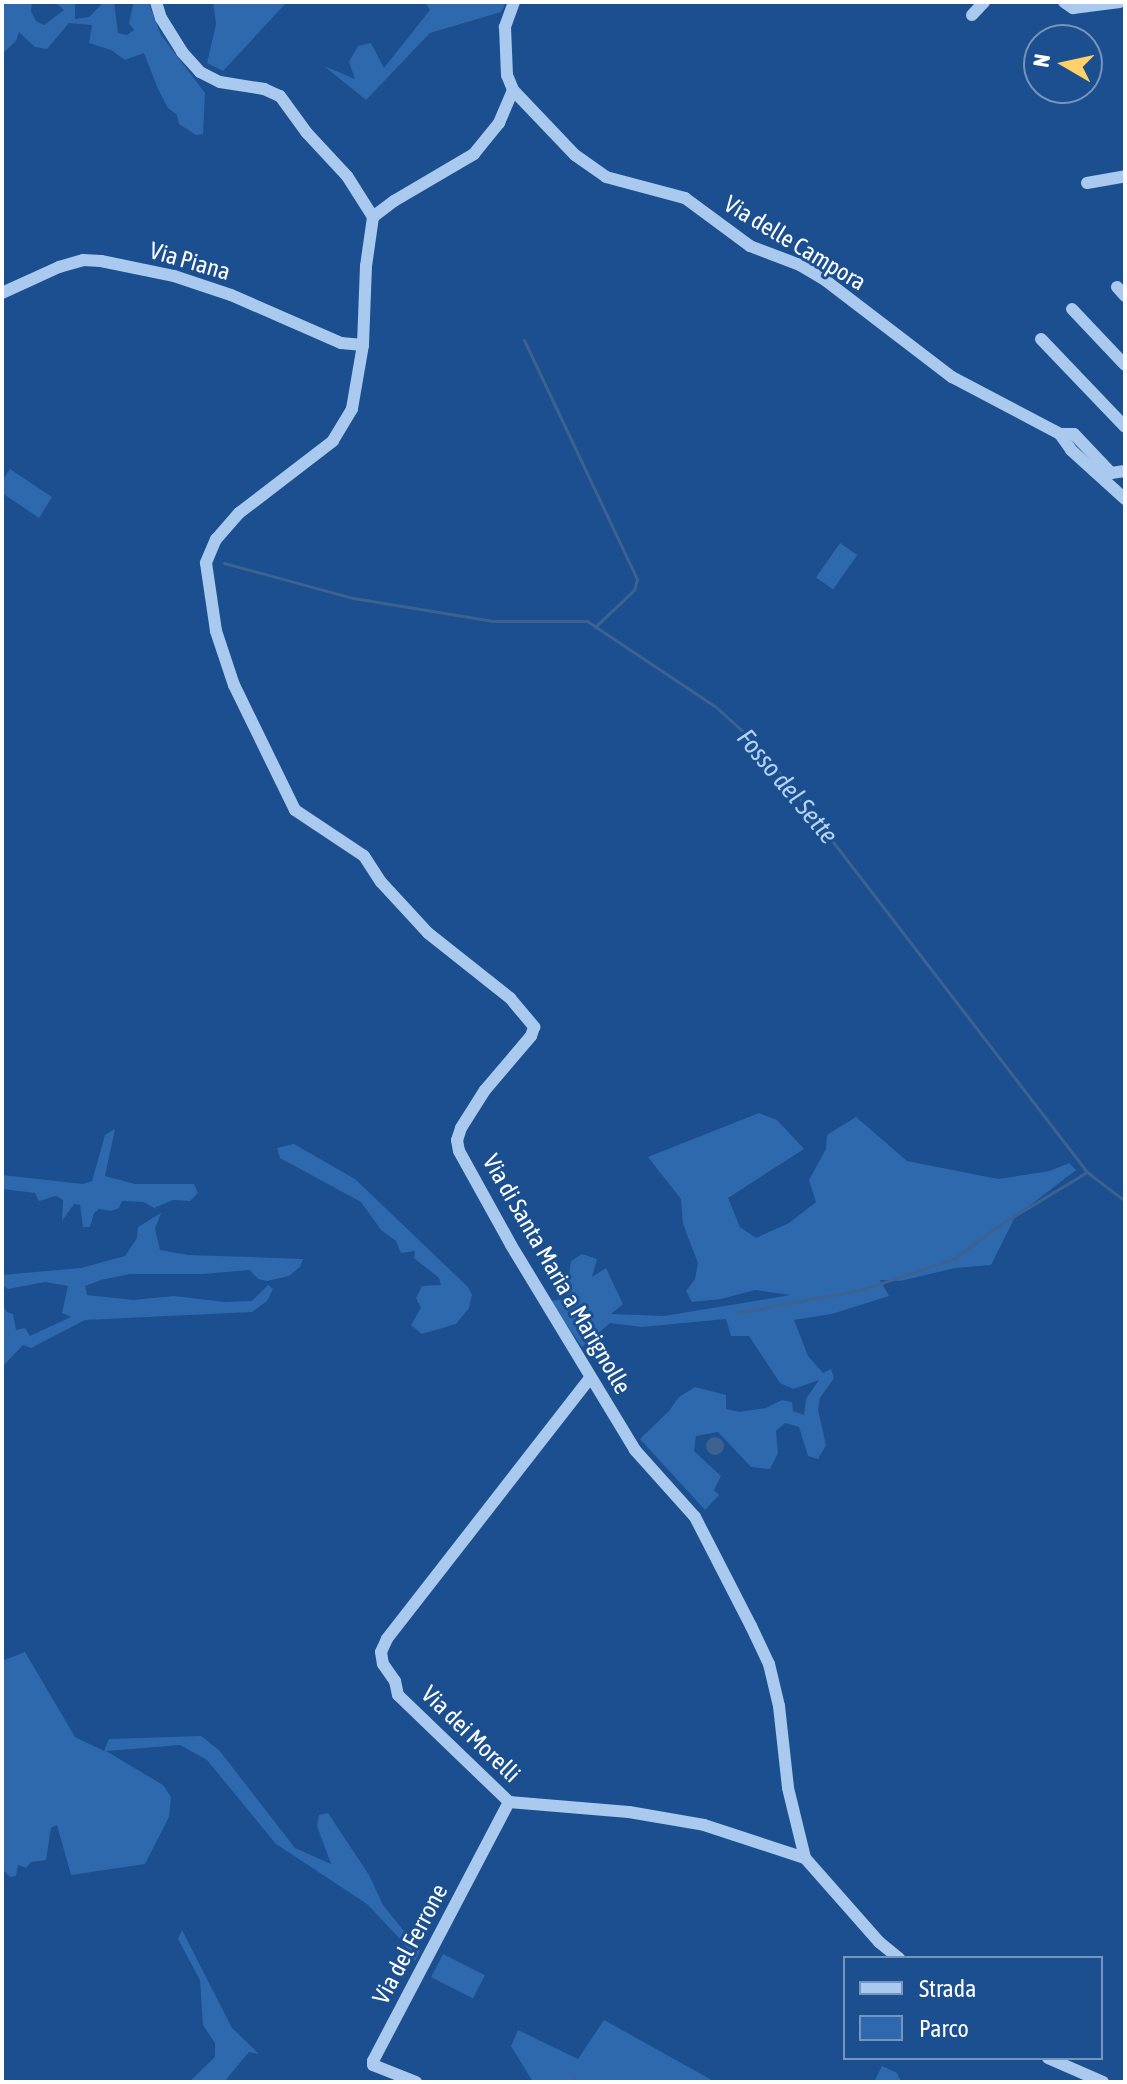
<!DOCTYPE html>
<style>
body{margin:0}
#map{position:relative;width:1127px;height:2084px;overflow:hidden;background:#1b4f8f;font-family:"Asap Condensed",sans-serif}
div>[style]{position:absolute}
.green>*{inset:0;background:#2e69ad;transform-origin:0 0}
.water>*{inset:0;background:#3c6290}
.round{border-radius:50%}
.stream>*{height:3px;margin:-1.5px;padding:0 1.5px;transform-origin:1.5px;border-radius:1.5px;background:#3c6290}
.minor>*{height:12px;margin:-6px;padding:0 6px;transform-origin:6px;border-radius:6px;background:#a9c9ee}
span{translate:-50% -50%;white-space:nowrap;text-align:center;line-height:1.15;-webkit-text-stroke:6px #1b4f8f;paint-order:stroke}
.street-label{font-size:24px;color:#fff}
.water-label{font-size:26px;color:#b5d3f5;font-style:italic}
.frame{position:absolute;inset:0;border:4px solid #fff;pointer-events:none}
.legend{position:absolute;left:843px;top:1956px;width:260px;height:104px;box-sizing:border-box;background:#1b4f8f;border:2px solid #7695bc;margin:0;padding:10px 14px;list-style:none;font-size:24px;color:#fff}
.legend li{display:flex;align-items:center;gap:16px;height:40px}
.legend b{width:40px;border:2px solid #7695bc}
.north{position:absolute;left:1023px;top:24px;width:80px;height:80px;box-sizing:border-box;background:#1b4f8f;border:2px solid #7695bc;border-radius:50%;rotate:279deg;font-size:22px;font-weight:700;line-height:32px;text-align:center;color:#fff}
.north::after{content:'';display:block;margin:auto;width:28px;height:36px;background:#ffd166;clip-path:polygon(50% 0,100% 100%,50% 72%,0 100%)}
</style>
<div id="map">
<div class="green">
<i style="clip-path:polygon(2px 2px,32px 2px,31px 11px,36px 21px,44px 25px,64px 10px,55px 2px,75px 2px,75px 19px,89px 17px,104px 2px,114px 2px,118px 33px,127px 35px,134px 30px,129px 23px,134px 2px,148px 2px,161px 35px,205px 93px,203px 134px,196px 135px,179px 124px,177px 115px,168px 108px,158px 89px,144px 53px,125px 60px,111px 50px,89px 43px,92px 25px,69px 23px,47px 49px,35px 47px,19px 32px,16px 41px,2px 54px)"></i>
<i style="clip-path:polygon(213px 2px,287px 2px,223px 71px,207px 63px,216px 24px)"></i>
<i style="clip-path:polygon(425px 2px,506px 2px,501px 12px,430px 33px,366px 100px,324px 66px,355px 79px,349px 62px,358px 46px,371px 43px,384px 68px,430px 10px)"></i>
<i style="clip-path:polygon(10px 469px,52px 497px,39px 518px,2px 493px,2px 481px)"></i>
<i style="left:840px;top:543px;width:21px;height:42px;rotate:35deg"></i>
<i style="clip-path:polygon(759px 1113px,777px 1120px,804px 1149px,728px 1198px,740px 1227px,756px 1238px,789px 1223px,816px 1202px,809px 1180px,826px 1149px,827px 1135px,856px 1117px,907px 1161px,998px 1179px,1050px 1171px,1069px 1163px,1076px 1170px,1015px 1217px,991px 1265px,955px 1268px,900px 1281px,880px 1280px,889px 1296px,832px 1314px,794px 1320px,808px 1356px,823px 1373px,831px 1369px,834px 1378px,820px 1398px,818px 1410px,826px 1445px,818px 1459px,808px 1456px,799px 1427px,785px 1423px,776px 1431px,778px 1453px,770px 1469px,751px 1467px,718px 1432px,696px 1436px,694px 1451px,721px 1476px,714px 1490px,719px 1495px,705px 1510px,640px 1439px,669px 1411px,679px 1397px,695px 1387px,726px 1395px,726px 1409px,739px 1412px,766px 1408px,782px 1400px,792px 1402px,793px 1411px,804px 1415px,806px 1399px,819px 1380px,793px 1389px,780px 1383px,749px 1336px,731px 1336px,726px 1319px,642px 1327px,610px 1323px,582px 1347px,550px 1301px,565px 1299px,571px 1261px,582px 1254px,597px 1259px,592px 1277px,606px 1268px,623px 1304px,611px 1314px,664px 1316px,791px 1295px,755px 1290px,721px 1299px,692px 1302px,686px 1291px,695px 1279px,698px 1263px,683px 1224px,681px 1199px,648px 1157px)"></i>
<i style="clip-path:polygon(115px 1129px,105px 1176px,135px 1184px,194px 1184px,198px 1193px,190px 1201px,173px 1200px,154px 1208px,144px 1202px,122px 1201px,119px 1208px,111px 1211px,99px 1209px,94px 1213px,90px 1227px,83px 1227px,80px 1205px,74px 1204px,62px 1221px,63px 1200px,56px 1196px,39px 1201px,35px 1193px,2px 1189px,2px 1175px,83px 1184px,92px 1181px,105px 1135px)"></i>
<i style="clip-path:polygon(294px 1144px,355px 1179px,468px 1287px,472px 1295px,469px 1308px,456px 1324px,422px 1334px,411px 1325px,421px 1308px,416px 1298px,422px 1286px,441px 1285px,439px 1278px,414px 1258px,415px 1251px,401px 1253px,396px 1241px,381px 1230px,361px 1202px,280px 1158px,277px 1148px)"></i>
<i style="clip-path:polygon(161px 1213px,155px 1229px,160px 1250px,188px 1255px,303px 1259px,300px 1267px,289px 1276px,267px 1281px,258px 1279px,250px 1270px,203px 1274px,130px 1274px,101px 1280px,85px 1286px,87px 1295px,133px 1300px,174px 1296px,224px 1302px,252px 1301px,268px 1285px,273px 1289px,267px 1301px,252px 1312px,85px 1320px,31px 1348px,23px 1345px,2px 1367px,2px 1304px,7px 1312px,13px 1314px,16px 1330px,25px 1328px,30px 1336px,71px 1317px,62px 1313px,68px 1286px,45px 1282px,8px 1289px,2px 1285px,2px 1275px,81px 1268px,125px 1256px,137px 1238px,138px 1227px)"></i>
<i style="clip-path:polygon(25px 1652px,75px 1737px,104px 1751px,109px 1739px,201px 1736px,219px 1750px,295px 1848px,331px 1864px,317px 1826px,319px 1815px,328px 1813px,369px 1875px,383px 1905px,420px 1951px,415px 1961px,401px 1940px,367px 1904px,276px 1844px,207px 1760px,180px 1745px,106px 1751px,163px 1785px,171px 1797px,169px 1817px,145px 1864px,71px 1875px,57px 1825px,51px 1828px,46px 1860px,31px 1862px,26px 1868px,18px 1865px,16px 1876px,10px 1877px,2px 1869px,2px 1661px)"></i>
<i style="clip-path:polygon(182px 1930px,232px 2028px,259px 2054px,249px 2052px,224px 2082px,189px 2082px,215px 2057px,215px 2043px,203px 2025px,200px 1980px,178px 1939px)"></i>
<i style="left:443px;top:1954px;width:47px;height:26px;rotate:27deg"></i>
<i style="clip-path:polygon(604px 2020px,710px 2079px,713px 2082px,533px 2082px,511px 2046px,518px 2030px,578px 2059px)"></i>
<i style="clip-path:polygon(882px 2066px,897px 2073px,901px 2082px,874px 2082px)"></i>
</div>
<div class="water">
<i class="round" style="left:706px;top:1437px;width:18px;height:18px"></i>
</div>
<div class="stream">
<i style="left:524px;top:340px;width:264px;rotate:64.7deg"></i>
<i style="left:637px;top:579px;width:11px;rotate:105deg"></i>
<i style="left:634px;top:590px;width:54px;rotate:136.5deg"></i>
<i style="left:224px;top:563px;width:134px;rotate:15.2deg"></i>
<i style="left:353px;top:598px;width:142px;rotate:9.3deg"></i>
<i style="left:493px;top:621px;width:94px"></i>
<i style="left:587px;top:621px;width:155px;rotate:33.7deg"></i>
<i style="left:716px;top:707px;width:59px;rotate:42.3deg"></i>
<i style="left:760px;top:747px;width:536px;rotate:52.42deg"></i>
<i style="left:1087px;top:1172px;width:48px;rotate:37.3deg"></i>
<i style="left:736px;top:1313px;width:130px;rotate:-10.6deg"></i>
<i style="left:864px;top:1289px;width:96px;rotate:-18.8deg"></i>
<i style="left:955px;top:1258px;width:57px;rotate:-36.5deg"></i>
<i style="left:1001px;top:1224px;width:100px;rotate:-31.2deg"></i>
<i style="left:574px;top:2082px;width:4px;rotate:-90deg"></i>
</div>
<div class="minor">
<i style="left:156px;top:2px;width:17px;rotate:73deg"></i>
<i style="left:161px;top:18px;width:40px;rotate:58deg"></i>
<i style="left:182px;top:52px;width:27px;rotate:48deg"></i>
<i style="left:200px;top:72px;width:22px;rotate:27deg"></i>
<i style="left:220px;top:82px;width:45px;rotate:9deg"></i>
<i style="left:264px;top:89px;width:17px;rotate:24deg"></i>
<i style="left:280px;top:96px;width:46px;rotate:53.9deg"></i>
<i style="left:307px;top:133px;width:59px;rotate:47.1deg"></i>
<i style="left:347px;top:176px;width:49px;rotate:57.6deg"></i>
<i style="left:514px;top:2px;width:27px;rotate:110deg"></i>
<i style="left:505px;top:27px;width:48px;rotate:87.6deg"></i>
<i style="left:507px;top:75px;width:16px;rotate:68deg"></i>
<i style="left:513px;top:90px;width:90px;rotate:46.4deg"></i>
<i style="left:575px;top:155px;width:38px;rotate:35deg"></i>
<i style="left:606px;top:177px;width:82px;rotate:14.9deg"></i>
<i style="left:685px;top:198px;width:81px;rotate:36.4deg"></i>
<i style="left:750px;top:246px;width:53px;rotate:20.8deg"></i>
<i style="left:800px;top:265px;width:29px;rotate:31deg"></i>
<i style="left:825px;top:280px;width:160px;rotate:37.4deg"></i>
<i style="left:952px;top:377px;width:122px;rotate:27.8deg"></i>
<i style="left:1060px;top:434px;width:19px;rotate:55deg"></i>
<i style="left:1071px;top:450px;width:73px;rotate:42.2deg"></i>
<i style="left:1064px;top:2px;width:11px;rotate:34deg"></i>
<i style="left:1073px;top:8px;width:47px;rotate:-7.3deg"></i>
<i style="left:972px;top:15px;width:18px;rotate:-47deg"></i>
<i style="left:513px;top:90px;width:36px;rotate:113deg"></i>
<i style="left:499px;top:123px;width:40px;rotate:129deg"></i>
<i style="left:474px;top:154px;width:93px;rotate:149.6deg"></i>
<i style="left:394px;top:201px;width:26px;rotate:143deg"></i>
<i style="left:373px;top:217px;width:49px;rotate:98.1deg"></i>
<i style="left:366px;top:266px;width:79px;rotate:92.2deg"></i>
<i style="left:363px;top:345px;width:65px;rotate:99.8deg"></i>
<i style="left:352px;top:409px;width:37px;rotate:121deg"></i>
<i style="left:333px;top:441px;width:118px;rotate:142.5deg"></i>
<i style="left:239px;top:513px;width:35px;rotate:131deg"></i>
<i style="left:216px;top:539px;width:26px;rotate:113deg"></i>
<i style="left:206px;top:563px;width:69px;rotate:81.6deg"></i>
<i style="left:216px;top:631px;width:57px;rotate:71.6deg"></i>
<i style="left:234px;top:685px;width:139px;rotate:64deg"></i>
<i style="left:295px;top:810px;width:83px;rotate:33.7deg"></i>
<i style="left:364px;top:856px;width:31px;rotate:57deg"></i>
<i style="left:381px;top:882px;width:69px;rotate:47.3deg"></i>
<i style="left:428px;top:933px;width:105px;rotate:38.4deg"></i>
<i style="left:510px;top:998px;width:38px;rotate:50deg"></i>
<i style="left:534px;top:1027px;width:9px;rotate:108deg"></i>
<i style="left:531px;top:1036px;width:71px;rotate:130.4deg"></i>
<i style="left:485px;top:1090px;width:45px;rotate:122.3deg"></i>
<i style="left:461px;top:1128px;width:13px;rotate:108deg"></i>
<i style="left:457px;top:1140px;width:11px;rotate:80deg"></i>
<i style="left:459px;top:1151px;width:107px;rotate:61deg"></i>
<i style="left:511px;top:1245px;width:240px;rotate:58.8deg"></i>
<i style="left:635px;top:1450px;width:90px;rotate:48.2deg"></i>
<i style="left:695px;top:1517px;width:123px;rotate:62.8deg"></i>
<i style="left:751px;top:1626px;width:42px;rotate:64.7deg"></i>
<i style="left:769px;top:1664px;width:43px;rotate:76.6deg"></i>
<i style="left:779px;top:1706px;width:82px;rotate:83.7deg"></i>
<i style="left:788px;top:1788px;width:72px;rotate:76.3deg"></i>
<i style="left:805px;top:1858px;width:112px;rotate:48.6deg"></i>
<i style="left:879px;top:1942px;width:26px;rotate:39deg"></i>
<i style="left:1087px;top:183px;width:39px;rotate:-10deg"></i>
<i style="left:1117px;top:287px;width:12px;rotate:48deg"></i>
<i style="left:2px;top:293px;width:63px;rotate:-24.5deg"></i>
<i style="left:59px;top:267px;width:25px;rotate:-16deg"></i>
<i style="left:83px;top:260px;width:18px;rotate:3deg"></i>
<i style="left:101px;top:261px;width:75px;rotate:11.6deg"></i>
<i style="left:174px;top:276px;width:60px;rotate:18.4deg"></i>
<i style="left:231px;top:295px;width:120px;rotate:23.6deg"></i>
<i style="left:341px;top:343px;width:22px;rotate:5deg"></i>
<i style="left:1072px;top:309px;width:77px;rotate:46.6deg"></i>
<i style="left:1041px;top:339px;width:122px;rotate:46.3deg"></i>
<i style="left:1060px;top:434px;width:14px"></i>
<i style="left:1074px;top:434px;width:54px;rotate:46.5deg"></i>
<i style="left:1111px;top:473px;width:14px;rotate:-8deg"></i>
<i style="left:590px;top:1378px;width:331px;rotate:127.9deg"></i>
<i style="left:387px;top:1639px;width:14px;rotate:115deg"></i>
<i style="left:381px;top:1652px;width:12px;rotate:81deg"></i>
<i style="left:383px;top:1664px;width:21px;rotate:55deg"></i>
<i style="left:395px;top:1681px;width:14px;rotate:78deg"></i>
<i style="left:398px;top:1695px;width:154px;rotate:43.9deg"></i>
<i style="left:509px;top:1802px;width:120px;rotate:4.8deg"></i>
<i style="left:629px;top:1812px;width:76px;rotate:9.8deg"></i>
<i style="left:704px;top:1825px;width:106px;rotate:18.1deg"></i>
<i style="left:1048px;top:2058px;width:60px;rotate:23.6deg"></i>
<i style="left:416px;top:2082px;width:46px;rotate:-158.4deg"></i>
<i style="left:373px;top:2065px;width:4px;rotate:-90deg"></i>
<i style="left:373px;top:2061px;width:293px;rotate:-62.3deg"></i>
</div>
<div class="street-label">
<span style="left:795px;top:243px;rotate:31deg">Via delle Campora</span>
<span style="left:190px;top:261px;rotate:16deg">Via Piana</span>
<span style="left:557px;top:1274px;rotate:60deg">Via di Santa Maria a Marignolle</span>
<span style="left:471px;top:1734px;rotate:44deg">Via dei Morelli</span>
<span style="left:410px;top:1944px;rotate:-62deg">Via del Ferrone</span>
</div>
<div class="water-label">
<span style="left:787px;top:787px;rotate:50deg">Fosso del Sette</span>
</div>
<div class="frame"></div>
<ul class="legend">
<li><b style="height:10px;background:#a9c9ee"></b>Strada</li>
<li><b style="height:22px;background:#2e69ad"></b>Parco</li>
</ul>
<div class="north">N</div>
</div>
